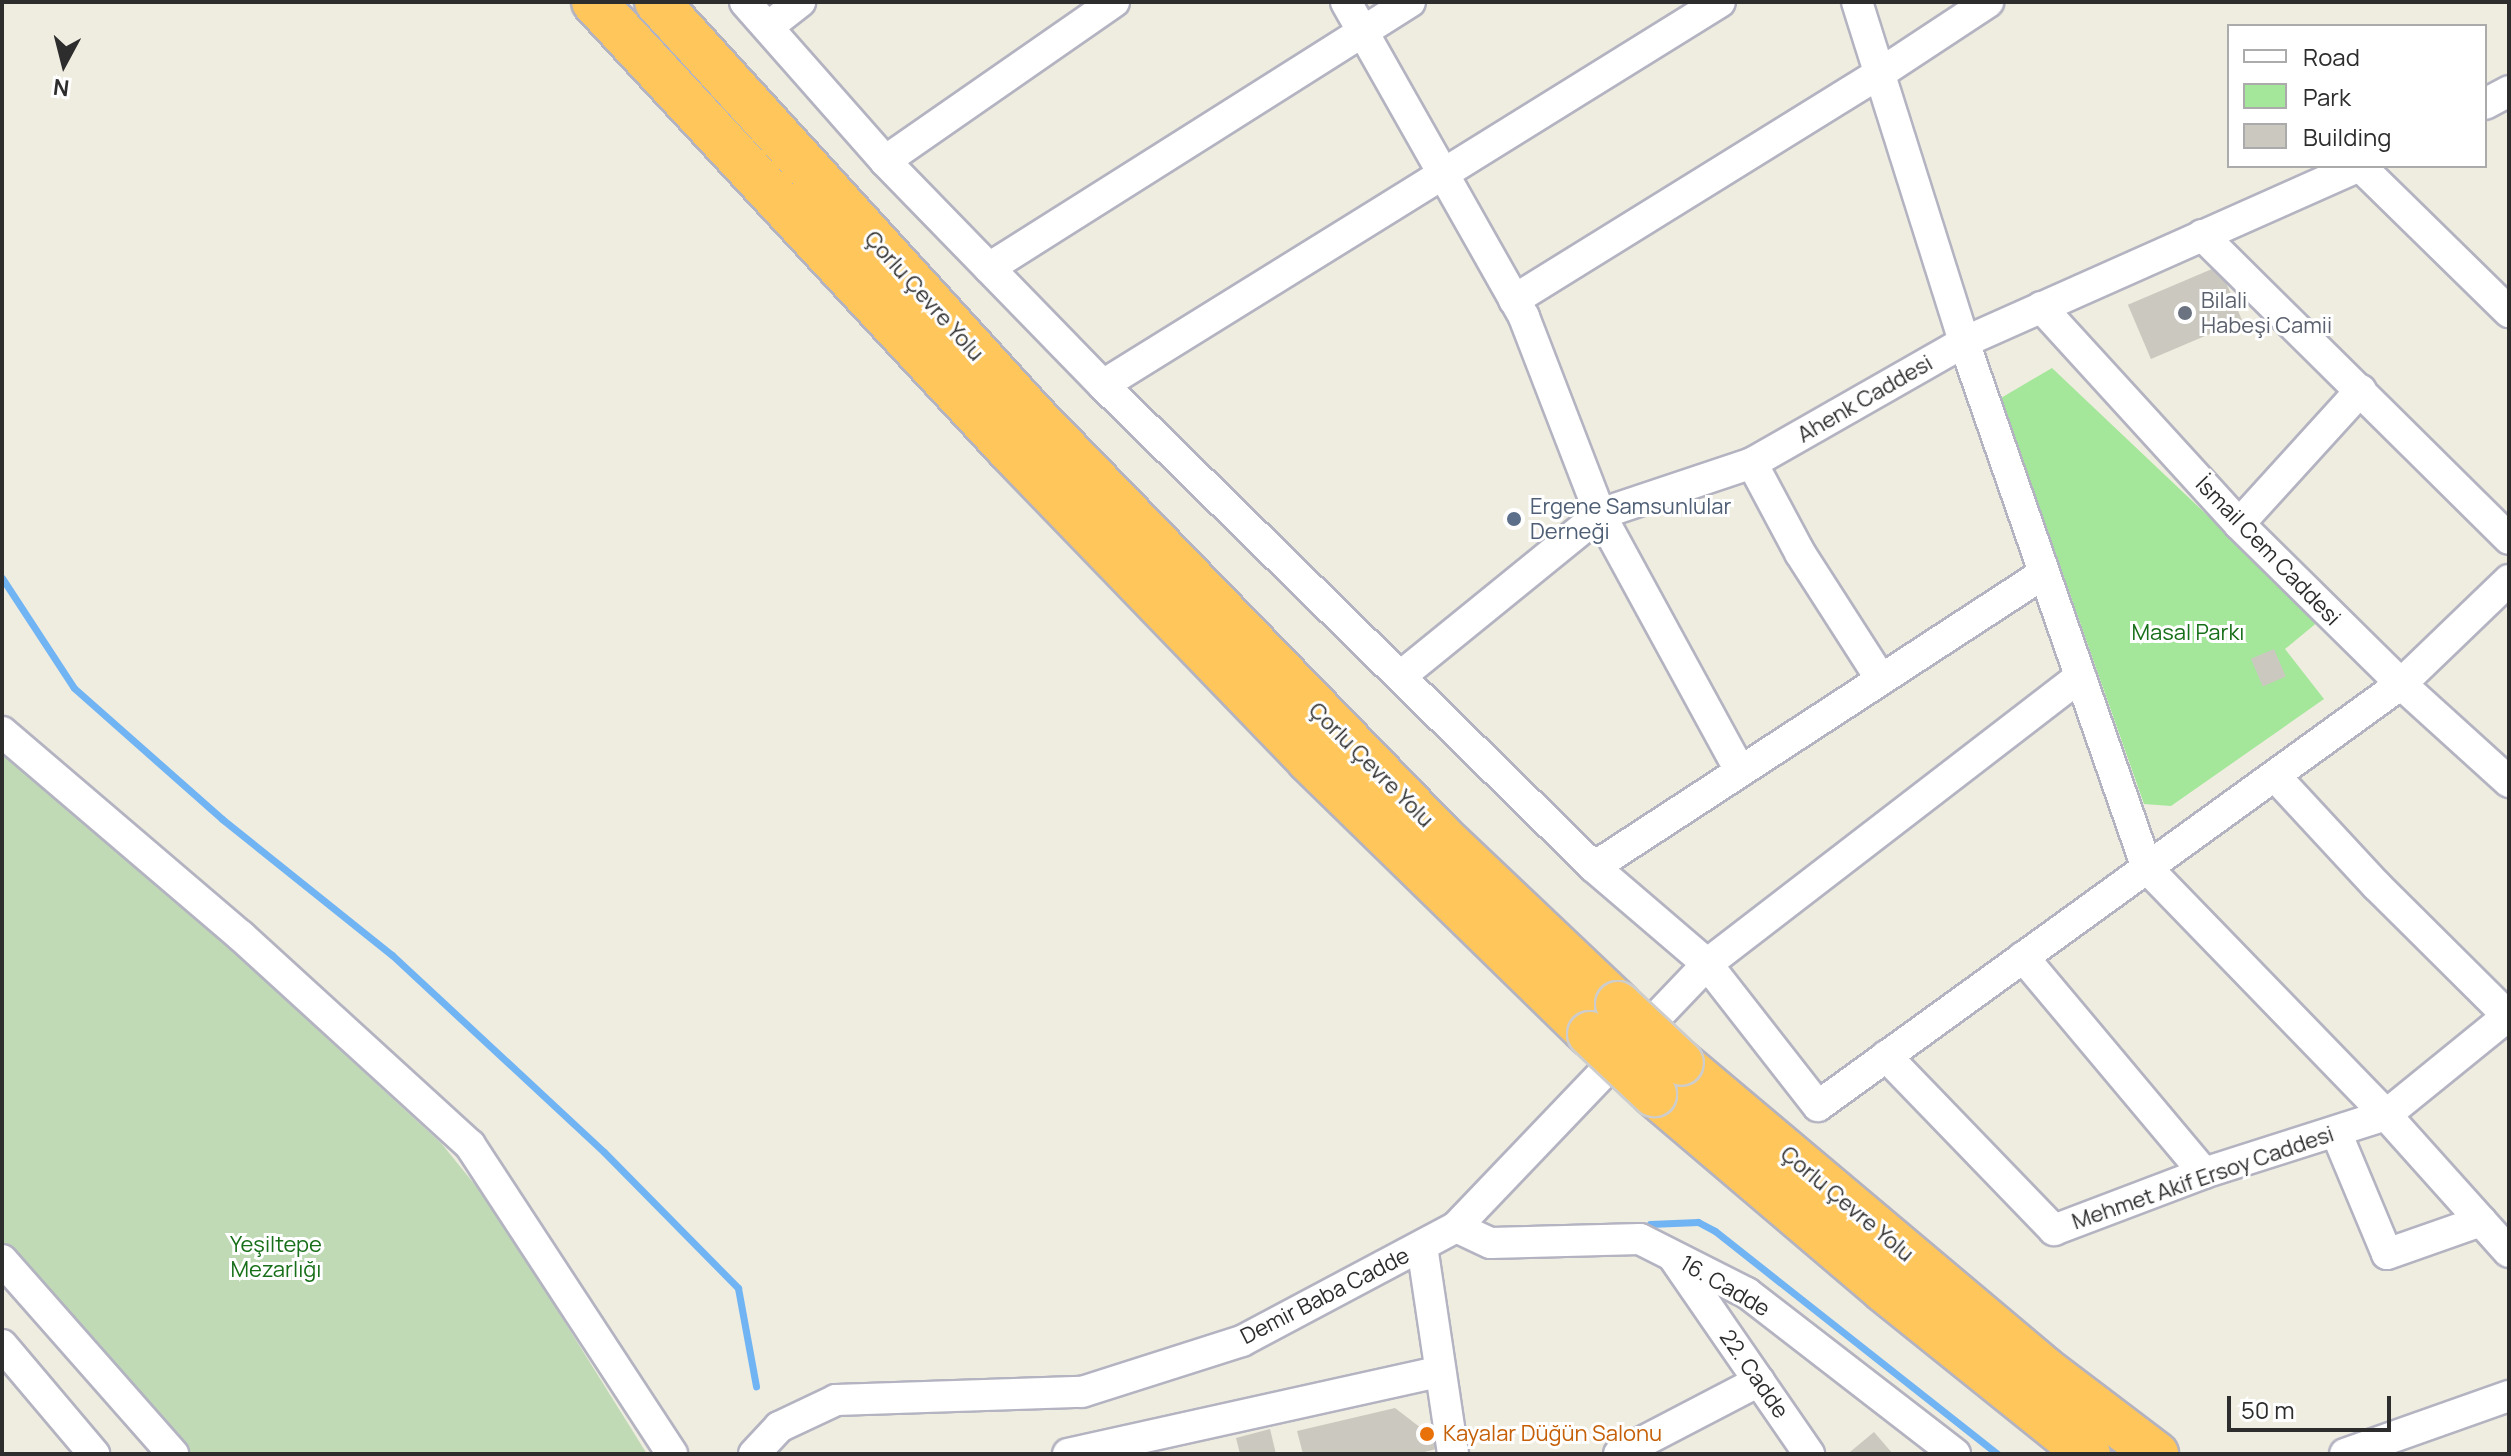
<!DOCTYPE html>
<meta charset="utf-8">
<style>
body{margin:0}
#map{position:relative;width:2511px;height:1456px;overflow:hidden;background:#efece0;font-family:Manrope,sans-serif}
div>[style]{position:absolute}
.green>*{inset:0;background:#a4e79b}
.cemetery>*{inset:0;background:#c0dab6}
.stream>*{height:7px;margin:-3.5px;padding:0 3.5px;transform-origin:3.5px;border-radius:3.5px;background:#70b4f4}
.building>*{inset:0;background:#cbc8bf;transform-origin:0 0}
.roads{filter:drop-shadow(2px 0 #b3b3c1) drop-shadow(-2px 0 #b3b3c1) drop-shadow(0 2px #b3b3c1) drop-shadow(0 -2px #b3b3c1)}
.minor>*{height:30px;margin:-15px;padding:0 15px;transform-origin:15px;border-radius:15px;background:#fff}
.highway>*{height:44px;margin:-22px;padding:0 22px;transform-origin:22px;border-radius:22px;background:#ffc65b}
.bridges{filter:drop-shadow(2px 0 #cdcdcd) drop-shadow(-2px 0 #cdcdcd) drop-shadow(0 2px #cdcdcd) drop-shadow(0 -2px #cdcdcd)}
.highway-bridge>*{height:44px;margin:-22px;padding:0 22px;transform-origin:22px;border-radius:22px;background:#ffc65b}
.dots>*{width:22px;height:22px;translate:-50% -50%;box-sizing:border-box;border:4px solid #fff;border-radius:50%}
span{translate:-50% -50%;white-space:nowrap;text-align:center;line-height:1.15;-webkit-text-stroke:6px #fff;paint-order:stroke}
.street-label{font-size:22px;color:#2d2d2d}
.worship-label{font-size:22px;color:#5b616d}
.left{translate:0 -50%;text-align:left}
.service-label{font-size:22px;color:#4e5e75}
.park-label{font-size:22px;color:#186f19}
.food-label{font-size:22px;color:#c56008}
.frame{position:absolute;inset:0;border:4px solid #2d2d2d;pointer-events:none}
.legend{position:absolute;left:2227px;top:24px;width:260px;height:144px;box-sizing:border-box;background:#fff;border:2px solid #ababab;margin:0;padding:10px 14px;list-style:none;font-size:24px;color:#2d2d2d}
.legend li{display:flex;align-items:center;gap:16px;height:40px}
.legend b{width:40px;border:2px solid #ababab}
.north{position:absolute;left:24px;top:24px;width:80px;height:80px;-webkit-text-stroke:6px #fff;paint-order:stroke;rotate:187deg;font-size:22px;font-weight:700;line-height:32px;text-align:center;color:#2d2d2d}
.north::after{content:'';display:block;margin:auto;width:28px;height:36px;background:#2d2d2d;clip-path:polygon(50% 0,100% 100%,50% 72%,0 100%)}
.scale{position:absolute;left:2227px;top:1396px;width:164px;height:36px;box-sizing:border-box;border:4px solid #2d2d2d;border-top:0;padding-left:10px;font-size:24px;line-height:28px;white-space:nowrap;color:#2d2d2d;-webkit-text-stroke:6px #fff;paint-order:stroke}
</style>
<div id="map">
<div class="green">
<i style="clip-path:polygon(2052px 368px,2319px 621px,2285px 649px,2324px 699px,2171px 806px,2144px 804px,2001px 398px)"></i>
</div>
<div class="cemetery">
<i style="clip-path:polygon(2px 739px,441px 1143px,493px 1207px,647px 1454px,185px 1454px,2px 1240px)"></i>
</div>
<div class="stream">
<i style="left:2px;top:578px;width:131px;rotate:56.8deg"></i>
<i style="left:74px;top:688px;width:198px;rotate:41.5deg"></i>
<i style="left:222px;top:819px;width:218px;rotate:38.7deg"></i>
<i style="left:392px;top:955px;width:289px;rotate:42.9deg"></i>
<i style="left:604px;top:1152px;width:191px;rotate:45.4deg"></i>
<i style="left:738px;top:1288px;width:100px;rotate:79.6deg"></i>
<i style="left:1650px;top:1224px;width:48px;rotate:-2.4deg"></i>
<i style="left:1698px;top:1222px;width:19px;rotate:28deg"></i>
<i style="left:1715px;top:1231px;width:360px;rotate:38.3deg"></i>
</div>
<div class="building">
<i style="left:2219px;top:266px;width:59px;height:99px;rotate:67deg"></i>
<i style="left:2274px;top:649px;width:30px;height:25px;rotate:67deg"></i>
<i style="clip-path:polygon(1395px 1408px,1434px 1438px,1436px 1449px,1417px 1454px,1303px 1454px,1297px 1431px)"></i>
<i style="clip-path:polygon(1270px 1429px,1276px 1454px,1240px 1454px,1236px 1438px)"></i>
<i style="clip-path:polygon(1874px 1432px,1893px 1454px,1852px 1454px,1850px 1452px)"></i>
</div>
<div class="roads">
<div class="minor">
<i style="left:745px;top:2px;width:212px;rotate:48.6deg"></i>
<i style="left:885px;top:161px;width:313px;rotate:45.8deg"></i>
<i style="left:1103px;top:385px;width:688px;rotate:44.47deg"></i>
<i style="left:1594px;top:867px;width:149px;rotate:40.6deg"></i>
<i style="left:1707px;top:964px;width:180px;rotate:52deg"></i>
<i style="left:1818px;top:1106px;width:720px;rotate:-35.9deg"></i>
<i style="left:2401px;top:684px;width:150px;rotate:-43.9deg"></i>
<i style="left:1346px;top:2px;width:362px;rotate:60.5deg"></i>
<i style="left:1524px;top:317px;width:211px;rotate:68.9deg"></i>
<i style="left:1600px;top:514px;width:293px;rotate:61.4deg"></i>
<i style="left:1857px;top:2px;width:356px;rotate:72.5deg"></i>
<i style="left:1964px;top:342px;width:557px;rotate:70.82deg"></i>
<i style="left:2147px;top:868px;width:344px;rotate:45.9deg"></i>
<i style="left:2386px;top:1115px;width:184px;rotate:48.1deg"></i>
<i style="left:768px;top:27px;width:41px;rotate:-38deg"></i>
<i style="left:2485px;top:104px;width:27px;rotate:-28deg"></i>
<i style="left:885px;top:161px;width:279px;rotate:-34.8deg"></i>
<i style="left:2360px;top:166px;width:209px;rotate:44.4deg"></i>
<i style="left:2202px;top:235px;width:432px;rotate:44.7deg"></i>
<i style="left:989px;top:268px;width:498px;rotate:-32.3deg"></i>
<i style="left:1514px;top:300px;width:429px;rotate:-31.8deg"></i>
<i style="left:1879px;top:74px;width:131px;rotate:-33.4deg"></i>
<i style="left:2041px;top:307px;width:294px;rotate:47.6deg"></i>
<i style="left:2239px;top:524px;width:228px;rotate:44.6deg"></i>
<i style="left:2401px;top:684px;width:146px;rotate:42.2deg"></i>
<i style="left:1103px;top:385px;width:726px;rotate:-31.83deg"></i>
<i style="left:1752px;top:463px;width:102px;rotate:61.9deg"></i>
<i style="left:1800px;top:553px;width:150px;rotate:57.3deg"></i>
<i style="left:2239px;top:524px;width:181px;rotate:-47.7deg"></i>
<i style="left:1401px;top:676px;width:257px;rotate:-39.1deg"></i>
<i style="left:1600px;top:514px;width:160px;rotate:-18.5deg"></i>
<i style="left:1752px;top:463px;width:244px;rotate:-29.7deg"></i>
<i style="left:1964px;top:342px;width:432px;rotate:-24deg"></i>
<i style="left:2px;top:732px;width:314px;rotate:40.5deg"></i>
<i style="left:241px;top:936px;width:310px;rotate:42.4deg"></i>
<i style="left:470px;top:1145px;width:369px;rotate:56.8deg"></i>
<i style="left:2275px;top:776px;width:150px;rotate:47.2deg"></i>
<i style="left:2377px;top:886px;width:186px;rotate:44.8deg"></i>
<i style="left:1594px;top:867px;width:536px;rotate:-33.13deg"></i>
<i style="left:2023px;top:957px;width:282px;rotate:50deg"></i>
<i style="left:1886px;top:1056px;width:242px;rotate:46deg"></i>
<i style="left:2054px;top:1230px;width:160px;rotate:-20.8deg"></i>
<i style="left:2204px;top:1173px;width:191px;rotate:-17.7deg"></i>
<i style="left:2386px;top:1115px;width:159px;rotate:-39.1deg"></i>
<i style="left:2336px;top:1132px;width:132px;rotate:67.3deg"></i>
<i style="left:2387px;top:1254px;width:100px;rotate:-19.3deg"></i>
<i style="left:1456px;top:1227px;width:38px;rotate:25deg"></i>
<i style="left:1491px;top:1243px;width:149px;rotate:-1.5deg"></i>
<i style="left:1640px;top:1239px;width:120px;rotate:26.8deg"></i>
<i style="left:1747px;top:1293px;width:263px;rotate:37.7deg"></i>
<i style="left:1422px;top:1246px;width:210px;rotate:81.5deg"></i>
<i style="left:1674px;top:1258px;width:238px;rotate:55.4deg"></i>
<i style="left:2px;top:1260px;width:259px;rotate:48.6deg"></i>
<i style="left:2px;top:1345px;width:143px;rotate:49.8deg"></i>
<i style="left:754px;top:1454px;width:37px;rotate:-47deg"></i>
<i style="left:779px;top:1427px;width:63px;rotate:-25.3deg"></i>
<i style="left:836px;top:1400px;width:246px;rotate:-1.9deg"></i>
<i style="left:1082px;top:1392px;width:168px;rotate:-17.7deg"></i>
<i style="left:1242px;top:1341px;width:242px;rotate:-28deg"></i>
<i style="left:1456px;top:1227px;width:364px;rotate:-46.3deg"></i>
<i style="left:1707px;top:964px;width:471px;rotate:-37.6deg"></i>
<i style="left:1068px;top:1454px;width:380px;rotate:-12.5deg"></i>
<i style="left:1619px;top:1454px;width:158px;rotate:-27.5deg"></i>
<i style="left:2345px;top:1454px;width:174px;rotate:-19.5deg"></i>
</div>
<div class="highway">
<i style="left:594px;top:2px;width:609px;rotate:47.13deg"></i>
<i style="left:1008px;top:448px;width:434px;rotate:46deg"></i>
<i style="left:1309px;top:760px;width:392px;rotate:44.3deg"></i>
<i style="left:657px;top:2px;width:560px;rotate:47.68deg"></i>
<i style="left:1034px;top:416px;width:583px;rotate:45.9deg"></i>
<i style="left:1440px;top:835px;width:245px;rotate:43.5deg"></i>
<i style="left:1681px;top:1063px;width:475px;rotate:40.1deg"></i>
<i style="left:2044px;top:1369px;width:141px;rotate:37.2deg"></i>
<i style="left:1654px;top:1094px;width:301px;rotate:40.4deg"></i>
<i style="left:1883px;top:1289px;width:263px;rotate:38.8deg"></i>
</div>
</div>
<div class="bridges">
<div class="highway-bridge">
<i style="left:1618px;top:1004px;width:86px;rotate:43.1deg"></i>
<i style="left:1590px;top:1034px;width:88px;rotate:43.2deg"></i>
</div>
</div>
<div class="dots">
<i style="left:2185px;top:313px;background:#6b7280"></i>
<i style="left:1514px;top:519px;background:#5c6f8a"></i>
<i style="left:1427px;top:1434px;background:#e8710a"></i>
</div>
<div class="street-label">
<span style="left:924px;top:296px;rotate:48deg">Çorlu Çevre Yolu</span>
<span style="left:1865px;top:399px;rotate:-30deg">Ahenk Caddesi</span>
<span style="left:2268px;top:551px;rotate:46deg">İsmail Cem Caddesi</span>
<span style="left:1371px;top:765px;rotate:45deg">Çorlu Çevre Yolu</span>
<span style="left:2203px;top:1178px;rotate:-19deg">Mehmet Akif Ersoy Caddesi</span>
<span style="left:1847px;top:1204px;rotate:40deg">Çorlu Çevre Yolu</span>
<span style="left:1725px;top:1286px;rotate:30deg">16. Cadde</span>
<span style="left:1325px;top:1296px;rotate:-27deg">Demir Baba Cadde</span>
<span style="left:1754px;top:1374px;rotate:55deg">22. Cadde</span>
</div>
<div class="worship-label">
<span class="left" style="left:2201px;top:313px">Bilali<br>Habeşi Camii</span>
</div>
<div class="service-label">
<span class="left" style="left:1530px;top:519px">Ergene Samsunlular<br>Derneği</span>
</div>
<div class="park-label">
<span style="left:2188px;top:633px">Masal Parkı</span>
<span style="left:276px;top:1257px">Yeşiltepe<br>Mezarlığı</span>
</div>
<div class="food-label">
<span class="left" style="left:1443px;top:1434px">Kayalar Düğün Salonu</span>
</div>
<div class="frame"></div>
<ul class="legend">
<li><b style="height:10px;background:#fff"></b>Road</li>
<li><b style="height:22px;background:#a4e79b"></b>Park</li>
<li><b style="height:22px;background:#cbc8bf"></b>Building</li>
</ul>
<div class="north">N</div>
<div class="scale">50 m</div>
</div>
